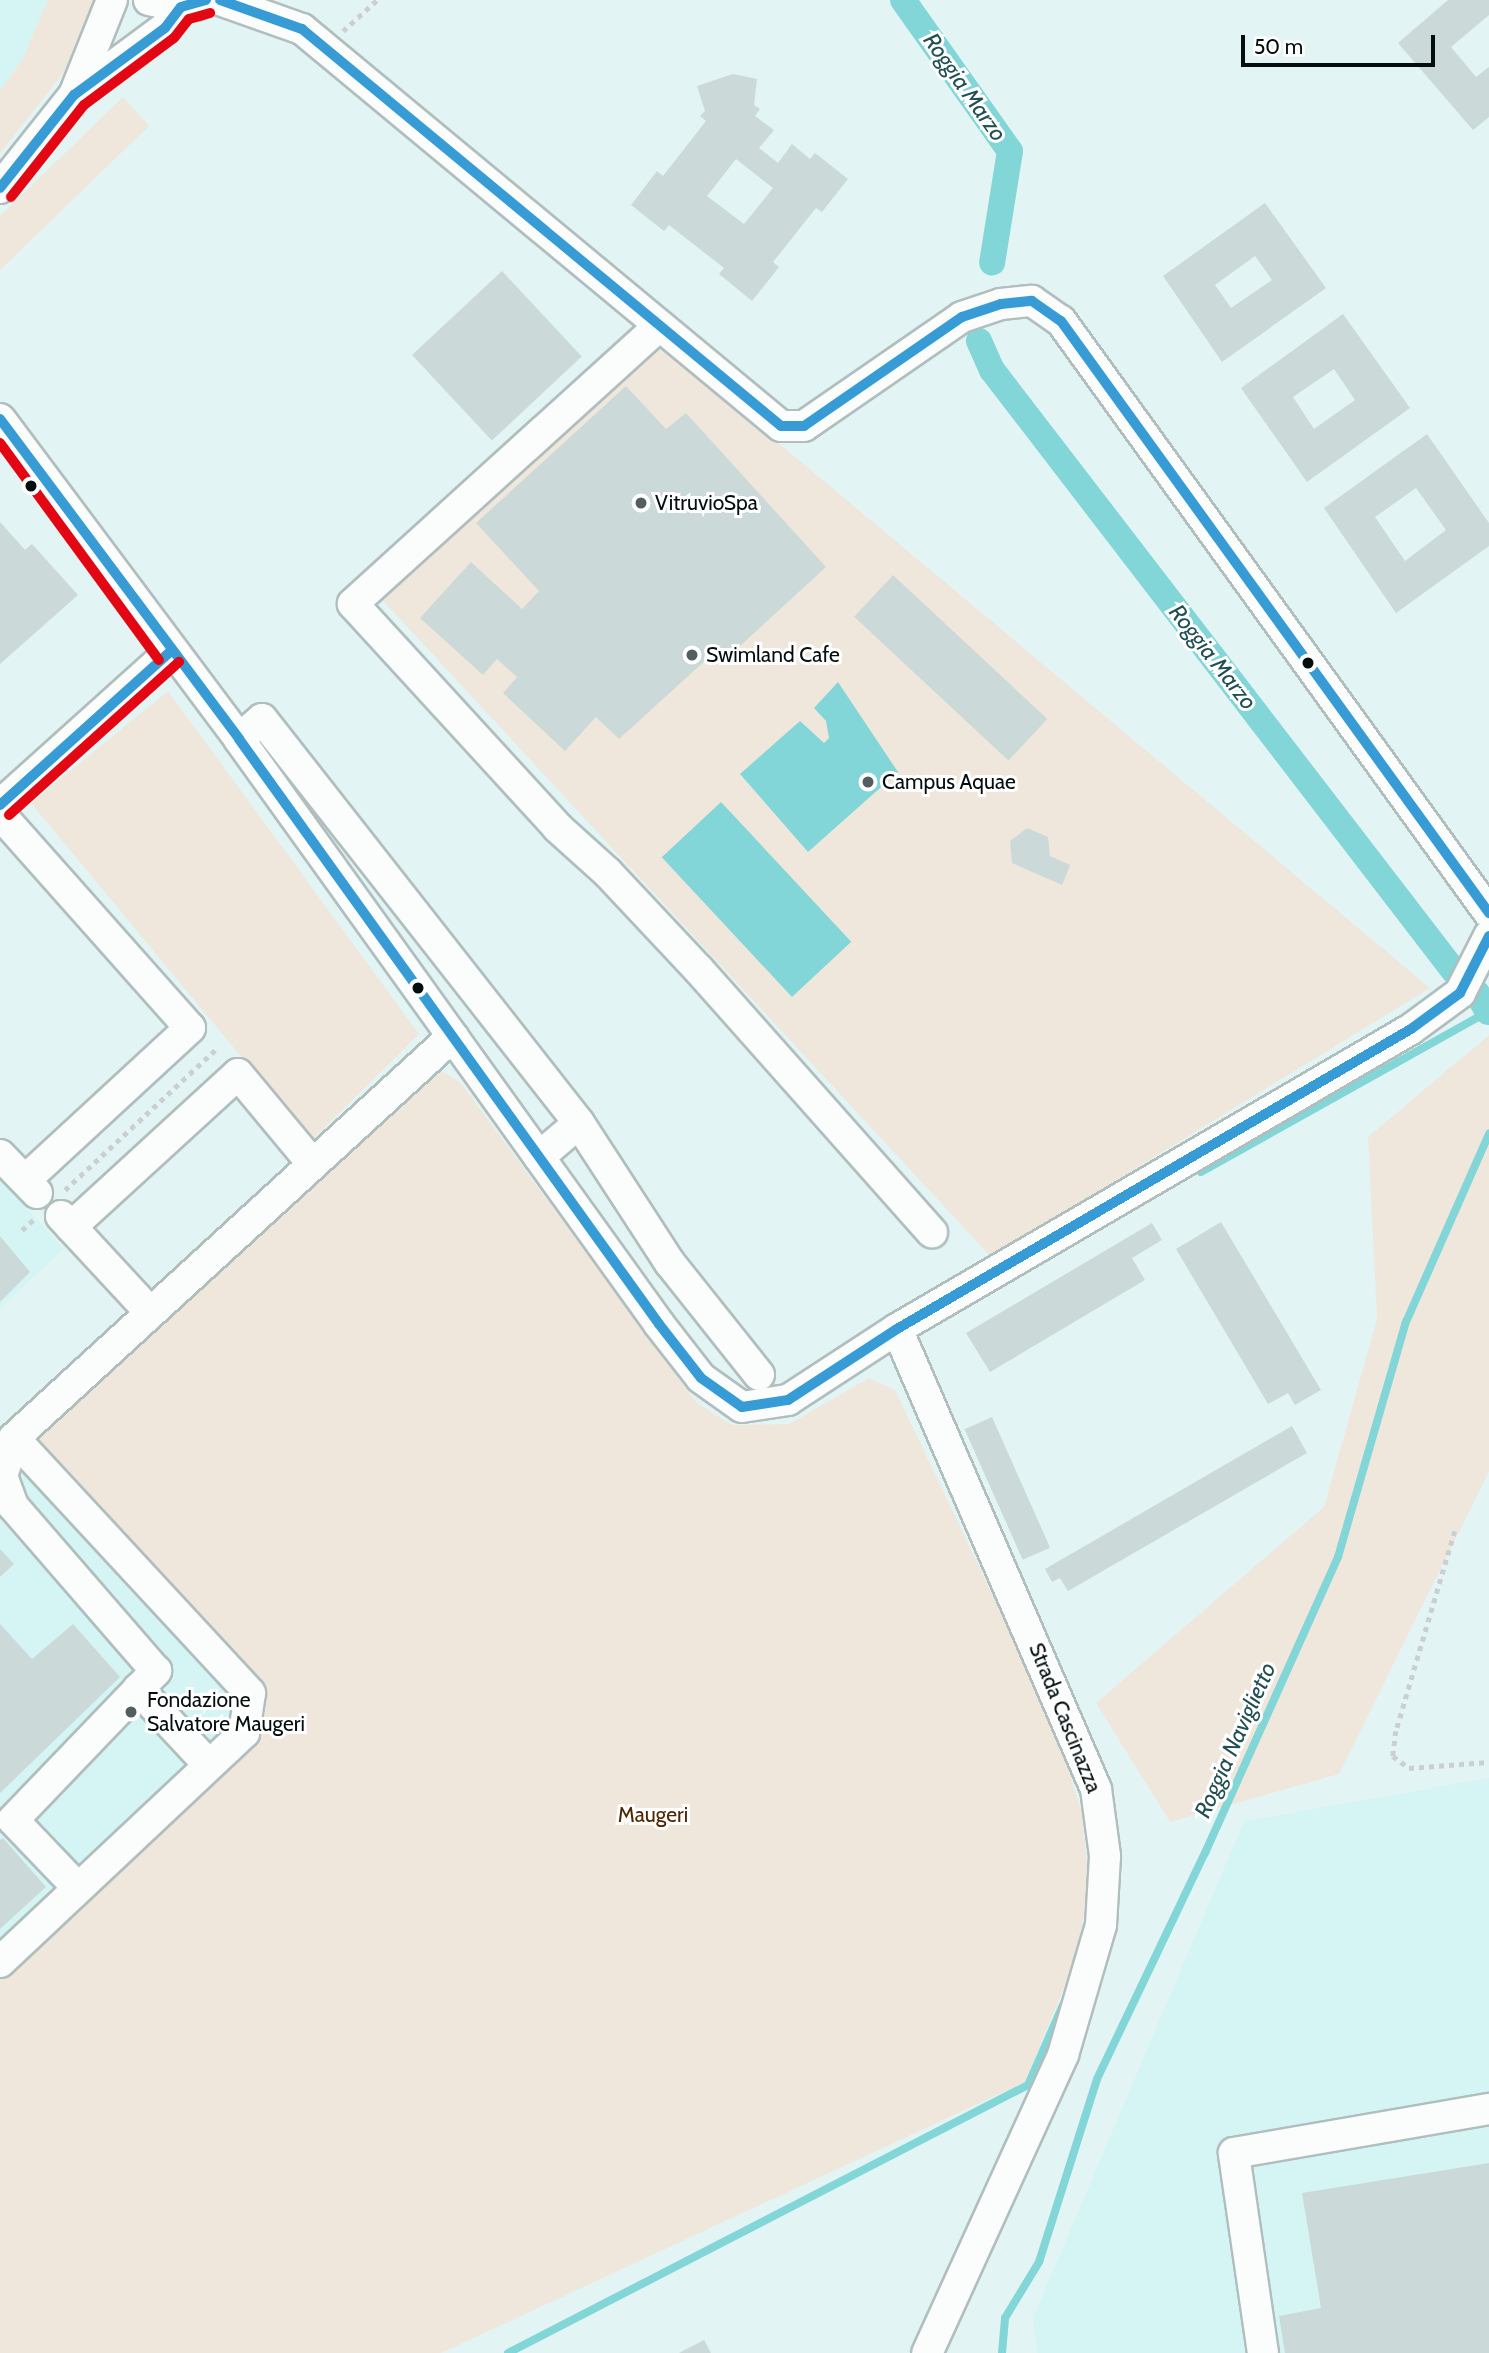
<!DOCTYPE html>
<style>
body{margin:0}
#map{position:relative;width:1489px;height:2353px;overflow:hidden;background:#e3f4f4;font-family:Cabin,sans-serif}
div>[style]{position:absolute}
.built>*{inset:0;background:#d5f5f5}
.green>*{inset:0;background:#f0e7dc}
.water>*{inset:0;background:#83d6d7;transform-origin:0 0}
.stream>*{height:8px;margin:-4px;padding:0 4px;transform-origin:4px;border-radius:4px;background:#83d6d7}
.canal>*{height:26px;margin:-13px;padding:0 13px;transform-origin:13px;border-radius:13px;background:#83d6d7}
.building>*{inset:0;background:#cbd9d9;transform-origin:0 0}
.path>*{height:4.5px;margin-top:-2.25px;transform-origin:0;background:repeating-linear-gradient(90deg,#cbcfcf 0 5px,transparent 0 10px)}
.roads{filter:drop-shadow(2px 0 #b1bebe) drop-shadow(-2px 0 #b1bebe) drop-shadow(0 2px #b1bebe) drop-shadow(0 -2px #b1bebe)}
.minor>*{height:30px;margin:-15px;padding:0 15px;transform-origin:15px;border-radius:15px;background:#fbfdfd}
.bus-1>*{height:10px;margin:-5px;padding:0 5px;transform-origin:5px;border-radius:5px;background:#379cd6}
.bus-2>*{height:10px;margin:-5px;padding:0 5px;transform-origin:5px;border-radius:5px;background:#e30613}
.dots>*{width:19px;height:19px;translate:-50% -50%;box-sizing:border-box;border:4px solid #fff;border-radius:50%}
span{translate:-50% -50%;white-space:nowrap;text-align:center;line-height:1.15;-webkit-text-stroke:6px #fff;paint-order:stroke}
.poi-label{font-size:21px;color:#040e0f}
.left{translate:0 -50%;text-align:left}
.street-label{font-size:21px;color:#040e0f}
.park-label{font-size:21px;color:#4f2600}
.water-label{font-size:23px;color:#205051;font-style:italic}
.scale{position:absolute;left:1241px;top:35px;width:194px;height:32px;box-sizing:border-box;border:4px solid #040e0f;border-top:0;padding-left:9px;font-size:21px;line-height:24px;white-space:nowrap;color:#040e0f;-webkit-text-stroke:5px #fff;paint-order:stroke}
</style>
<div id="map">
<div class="built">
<i style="clip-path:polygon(0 0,80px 0,0 141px)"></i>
<i style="clip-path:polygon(0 1179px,64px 1249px,0 1308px)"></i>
<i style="clip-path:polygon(36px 1439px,46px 1458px,262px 1693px,262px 1732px,210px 1785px,0 1977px,0 1447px)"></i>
<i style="clip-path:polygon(1489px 1778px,1489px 2353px,1037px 2353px,1033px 2318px,1244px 1821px)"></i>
</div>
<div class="green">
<i style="clip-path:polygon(48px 0,101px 0,68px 67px,0 153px,0 91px,23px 58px)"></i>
<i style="clip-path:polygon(123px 97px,149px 126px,0 270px,0 216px)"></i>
<i style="clip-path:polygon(635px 323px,1430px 988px,991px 1257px,361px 577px)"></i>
<i style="clip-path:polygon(168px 691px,419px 1034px,311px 1141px,31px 803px)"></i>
<i style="clip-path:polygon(1489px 1035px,1489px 1471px,1339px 1774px,1170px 1822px,1096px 1703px,1324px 1507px,1377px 1319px,1368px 1137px)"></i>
<i style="clip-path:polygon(438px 1069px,461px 1083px,696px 1402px,732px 1425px,789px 1424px,869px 1378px,895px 1390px,1055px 1726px,1082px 1814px,1089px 1884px,1077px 1956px,1025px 2082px,441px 2353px,0 2353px,0 1977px,210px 1785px,262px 1731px,262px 1692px,46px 1458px,36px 1439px,48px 1418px)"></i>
</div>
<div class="water">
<i style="clip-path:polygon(838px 682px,898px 772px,808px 852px,740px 774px,800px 721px,824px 743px,829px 738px,826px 721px,814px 708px)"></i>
<i style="left:721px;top:802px;width:191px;height:81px;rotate:47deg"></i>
</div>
<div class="stream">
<i style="left:1201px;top:1172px;width:330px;rotate:-29.2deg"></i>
<i style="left:508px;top:2353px;width:585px;rotate:-27.27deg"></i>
<i style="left:1028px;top:2085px;width:87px;rotate:-66.4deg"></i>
<i style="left:1002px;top:2353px;width:35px;rotate:-85deg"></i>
<i style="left:1005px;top:2318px;width:66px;rotate:-58.7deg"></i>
<i style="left:1039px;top:2262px;width:192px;rotate:-72.4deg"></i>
<i style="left:1097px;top:2079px;width:250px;rotate:-64.5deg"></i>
<i style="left:1205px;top:1853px;width:325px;rotate:-65.8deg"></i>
<i style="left:1338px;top:1557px;width:245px;rotate:-73.9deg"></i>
<i style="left:1406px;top:1322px;width:206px;rotate:-66.2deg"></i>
</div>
<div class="canal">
<i style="left:903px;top:0;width:185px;rotate:54.7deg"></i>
<i style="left:1010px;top:151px;width:113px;rotate:99.1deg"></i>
<i style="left:979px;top:341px;width:32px;rotate:66deg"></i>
<i style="left:992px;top:370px;width:757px;rotate:52.46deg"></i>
<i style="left:1477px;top:993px;width:22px;rotate:60deg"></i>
</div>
<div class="building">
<i style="clip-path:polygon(1448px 0,1489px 0,1489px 15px,1451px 47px,1476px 77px,1489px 67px,1489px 117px,1473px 130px,1398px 43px)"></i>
<i style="clip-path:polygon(evenodd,733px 74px,757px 79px,754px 105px,760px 109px,755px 116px,774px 130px,759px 148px,778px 163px,792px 144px,810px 159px,815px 153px,848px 179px,822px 212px,816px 208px,773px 262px,779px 267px,752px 301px,719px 274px,724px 268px,669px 225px,664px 231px,631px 205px,657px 171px,663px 176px,706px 121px,700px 116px,705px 111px,697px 86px,733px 74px,736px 159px,773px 188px,744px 224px,707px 196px,736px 159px)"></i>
<i style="clip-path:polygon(evenodd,1265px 203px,1326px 288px,1222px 362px,1163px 276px,1265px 203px,1255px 256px,1272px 280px,1231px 308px,1215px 285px,1255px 256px)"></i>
<i style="left:502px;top:271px;width:117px;height:123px;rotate:47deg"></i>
<i style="clip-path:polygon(evenodd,1343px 314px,1410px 408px,1307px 482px,1241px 388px,1343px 314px,1334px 369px,1355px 400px,1314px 429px,1293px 397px,1334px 369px)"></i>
<i style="clip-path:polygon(626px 386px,666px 429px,686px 413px,826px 567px,728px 657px,719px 648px,619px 739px,596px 717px,565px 751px,503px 693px,517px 677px,497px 659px,483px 675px,420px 618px,471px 562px,522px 609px,539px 591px,476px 523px)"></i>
<i style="clip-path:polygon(evenodd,1427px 434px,1489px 523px,1489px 546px,1396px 613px,1324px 508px,1427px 434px,1416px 488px,1446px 530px,1405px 561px,1375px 517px,1416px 488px)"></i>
<i style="clip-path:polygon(0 522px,25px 550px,32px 544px,78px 595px,0 664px)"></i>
<i style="left:893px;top:575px;width:211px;height:57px;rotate:43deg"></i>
<i style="clip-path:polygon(1027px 828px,1048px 837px,1050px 856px,1070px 865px,1062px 885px,1012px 863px,1010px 841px)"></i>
<i style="clip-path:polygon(1221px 1222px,1321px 1390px,1295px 1405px,1288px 1393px,1268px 1404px,1176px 1249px)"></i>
<i style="clip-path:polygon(1152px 1223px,1162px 1240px,1132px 1258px,1145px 1280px,990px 1372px,966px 1333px)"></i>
<i style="clip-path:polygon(0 1236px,30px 1272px,0 1302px)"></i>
<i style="left:992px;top:1417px;width:143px;height:30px;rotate:66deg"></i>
<i style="clip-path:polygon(1292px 1426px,1307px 1453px,1068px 1591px,1060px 1578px,1052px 1582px,1045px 1569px)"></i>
<i style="clip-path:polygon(0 1549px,14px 1564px,0 1577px)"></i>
<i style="clip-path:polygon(0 1624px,32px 1659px,73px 1624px,120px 1677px,0 1793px)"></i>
<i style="clip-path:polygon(3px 1838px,46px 1887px,0 1929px,0 1840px)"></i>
<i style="clip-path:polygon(1489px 2163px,1489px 2353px,1285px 2353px,1279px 2316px,1321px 2308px,1302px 2193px)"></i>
<i style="clip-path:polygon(704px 2340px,711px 2353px,679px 2353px)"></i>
</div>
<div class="path">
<i style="left:343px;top:31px;width:46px;rotate:-42.4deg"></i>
<i style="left:65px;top:1190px;width:205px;rotate:-43deg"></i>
<i style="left:22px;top:1230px;width:15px;rotate:-42deg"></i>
<i style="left:1455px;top:1531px;width:209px;rotate:106.4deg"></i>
<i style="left:1396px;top:1731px;width:25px;rotate:97deg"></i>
<i style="left:1393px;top:1756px;width:20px;rotate:37deg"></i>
<i style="left:1409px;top:1768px;width:80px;rotate:-4.3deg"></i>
</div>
<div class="roads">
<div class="minor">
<i style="left:149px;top:0;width:33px;rotate:12deg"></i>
<i style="left:181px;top:7px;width:15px;rotate:-8deg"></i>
<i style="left:220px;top:0;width:87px;rotate:19.5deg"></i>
<i style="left:302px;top:29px;width:622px;rotate:39.65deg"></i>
<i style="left:781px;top:426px;width:23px"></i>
<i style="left:804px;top:426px;width:192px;rotate:-34.6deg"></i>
<i style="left:962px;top:317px;width:41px;rotate:-18.4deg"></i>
<i style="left:1001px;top:304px;width:31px;rotate:-6deg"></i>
<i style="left:1032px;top:301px;width:35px;rotate:35deg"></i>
<i style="left:1061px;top:321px;width:731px;rotate:54.13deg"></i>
<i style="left:74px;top:95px;width:102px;rotate:-68.2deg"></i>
<i style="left:0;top:188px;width:119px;rotate:-51.5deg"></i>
<i style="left:74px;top:95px;width:113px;rotate:-36.4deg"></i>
<i style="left:165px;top:28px;width:26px;rotate:-53deg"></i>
<i style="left:658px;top:327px;width:412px;rotate:137.8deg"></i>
<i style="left:353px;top:604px;width:302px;rotate:47.5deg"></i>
<i style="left:557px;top:827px;width:67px;rotate:42deg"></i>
<i style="left:607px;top:872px;width:134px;rotate:46.8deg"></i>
<i style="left:699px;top:970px;width:351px;rotate:48.4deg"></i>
<i style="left:0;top:419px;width:399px;rotate:53.2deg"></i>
<i style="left:239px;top:739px;width:720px;rotate:54.32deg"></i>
<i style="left:659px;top:1324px;width:68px;rotate:52.1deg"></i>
<i style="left:701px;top:1378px;width:50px;rotate:35.3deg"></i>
<i style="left:742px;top:1407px;width:47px;rotate:-8.7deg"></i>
<i style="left:788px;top:1400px;width:130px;rotate:-33.1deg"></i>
<i style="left:897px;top:1329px;width:595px;rotate:-30.27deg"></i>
<i style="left:1411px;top:1029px;width:61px;rotate:-36.3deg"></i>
<i style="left:1460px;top:993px;width:64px;rotate:-63deg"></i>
<i style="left:239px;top:739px;width:30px;rotate:-41deg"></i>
<i style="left:262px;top:719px;width:514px;rotate:51.88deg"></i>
<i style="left:579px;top:1123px;width:167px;rotate:57deg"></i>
<i style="left:670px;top:1263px;width:143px;rotate:51.5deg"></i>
<i style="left:0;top:805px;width:229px;rotate:-42deg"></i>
<i style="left:0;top:814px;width:286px;rotate:48.4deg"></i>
<i style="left:190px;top:1028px;width:224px;rotate:137.3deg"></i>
<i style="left:0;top:1155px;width:53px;rotate:45.8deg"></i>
<i style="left:539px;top:1157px;width:52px;rotate:-40.4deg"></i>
<i style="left:61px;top:1216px;width:131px;rotate:47.2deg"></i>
<i style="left:71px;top:1227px;width:226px;rotate:-42.5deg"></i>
<i style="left:238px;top:1074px;width:116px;rotate:50.3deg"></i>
<i style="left:897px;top:1329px;width:501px;rotate:66.61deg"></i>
<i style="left:1096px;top:1789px;width:68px;rotate:82.3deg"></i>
<i style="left:1105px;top:1856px;width:69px;rotate:93.3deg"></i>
<i style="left:1101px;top:1925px;width:135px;rotate:106.3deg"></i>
<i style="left:1063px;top:2055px;width:328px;rotate:114.5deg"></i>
<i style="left:138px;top:1689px;width:104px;rotate:46.9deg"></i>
<i style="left:78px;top:1888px;width:94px;rotate:-133.7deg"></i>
<i style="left:13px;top:1820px;width:207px;rotate:-46.2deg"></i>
<i style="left:156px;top:1671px;width:218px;rotate:-130.9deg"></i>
<i style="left:13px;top:1506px;width:32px;rotate:-110deg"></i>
<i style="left:2px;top:1476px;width:40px;rotate:-72deg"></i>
<i style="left:14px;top:1438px;width:595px;rotate:-42.48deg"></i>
<i style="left:0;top:1962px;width:335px;rotate:-43.2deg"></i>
<i style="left:244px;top:1733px;width:40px;rotate:-81.5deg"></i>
<i style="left:250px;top:1693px;width:347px;rotate:-132.8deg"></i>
<i style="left:1263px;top:2353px;width:202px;rotate:-98.3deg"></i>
<i style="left:1234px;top:2153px;width:259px;rotate:-9.8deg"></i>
</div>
</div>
<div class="bus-1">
<i style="left:220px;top:0;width:87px;rotate:19.5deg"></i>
<i style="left:302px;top:29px;width:622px;rotate:39.65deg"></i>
<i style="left:781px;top:426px;width:23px"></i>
<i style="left:804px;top:426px;width:192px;rotate:-34.6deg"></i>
<i style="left:962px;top:317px;width:41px;rotate:-18.4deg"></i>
<i style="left:1001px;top:304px;width:31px;rotate:-6deg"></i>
<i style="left:1032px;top:301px;width:35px;rotate:35deg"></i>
<i style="left:1061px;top:321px;width:731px;rotate:54.13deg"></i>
<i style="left:0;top:188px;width:119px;rotate:-51.5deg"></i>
<i style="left:74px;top:95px;width:113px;rotate:-36.4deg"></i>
<i style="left:165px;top:28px;width:26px;rotate:-53deg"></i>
<i style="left:181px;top:7px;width:26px;rotate:-16deg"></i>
<i style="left:0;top:419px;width:399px;rotate:53.2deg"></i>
<i style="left:239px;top:739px;width:720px;rotate:54.32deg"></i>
<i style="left:659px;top:1324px;width:68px;rotate:52.1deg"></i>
<i style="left:701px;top:1378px;width:50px;rotate:35.3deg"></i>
<i style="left:742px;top:1407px;width:47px;rotate:-8.7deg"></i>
<i style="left:788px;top:1400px;width:130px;rotate:-33.1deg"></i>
<i style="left:897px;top:1329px;width:595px;rotate:-30.27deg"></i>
<i style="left:1411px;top:1029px;width:61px;rotate:-36.3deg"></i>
<i style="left:1460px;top:993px;width:64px;rotate:-63deg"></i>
<i style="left:0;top:805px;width:229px;rotate:-42deg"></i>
</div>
<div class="bus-2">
<i style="left:11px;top:197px;width:117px;rotate:-51.6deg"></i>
<i style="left:84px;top:105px;width:112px;rotate:-36.7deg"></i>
<i style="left:174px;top:38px;width:24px;rotate:-52deg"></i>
<i style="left:189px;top:19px;width:22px;rotate:-16deg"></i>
<i style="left:0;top:443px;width:269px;rotate:53.8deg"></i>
<i style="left:9px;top:815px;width:229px;rotate:-42deg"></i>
</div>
<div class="dots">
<i style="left:31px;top:486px;background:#040e0f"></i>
<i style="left:641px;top:503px;background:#525e5f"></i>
<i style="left:692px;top:655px;background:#525e5f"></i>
<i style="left:1308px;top:663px;background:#040e0f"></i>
<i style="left:868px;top:782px;background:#525e5f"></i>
<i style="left:418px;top:988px;background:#040e0f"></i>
<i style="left:131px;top:1712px;background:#525e5f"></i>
</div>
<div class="poi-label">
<span class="left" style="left:655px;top:503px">VitruvioSpa</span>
<span class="left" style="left:706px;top:655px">Swimland Cafe</span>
<span class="left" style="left:882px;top:782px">Campus Aquae</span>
<span class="left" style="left:147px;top:1712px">Fondazione<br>Salvatore Maugeri</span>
</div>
<div class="street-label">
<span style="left:1065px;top:1718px;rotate:68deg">Strada Cascinazza</span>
</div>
<div class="park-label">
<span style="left:653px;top:1815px">Maugeri</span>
</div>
<div class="water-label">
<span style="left:965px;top:87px;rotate:55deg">Roggia Marzo</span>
<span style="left:1213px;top:657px;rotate:52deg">Roggia Marzo</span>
<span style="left:1235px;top:1740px;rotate:-66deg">Roggia Naviglietto</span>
</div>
<div class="scale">50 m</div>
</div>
